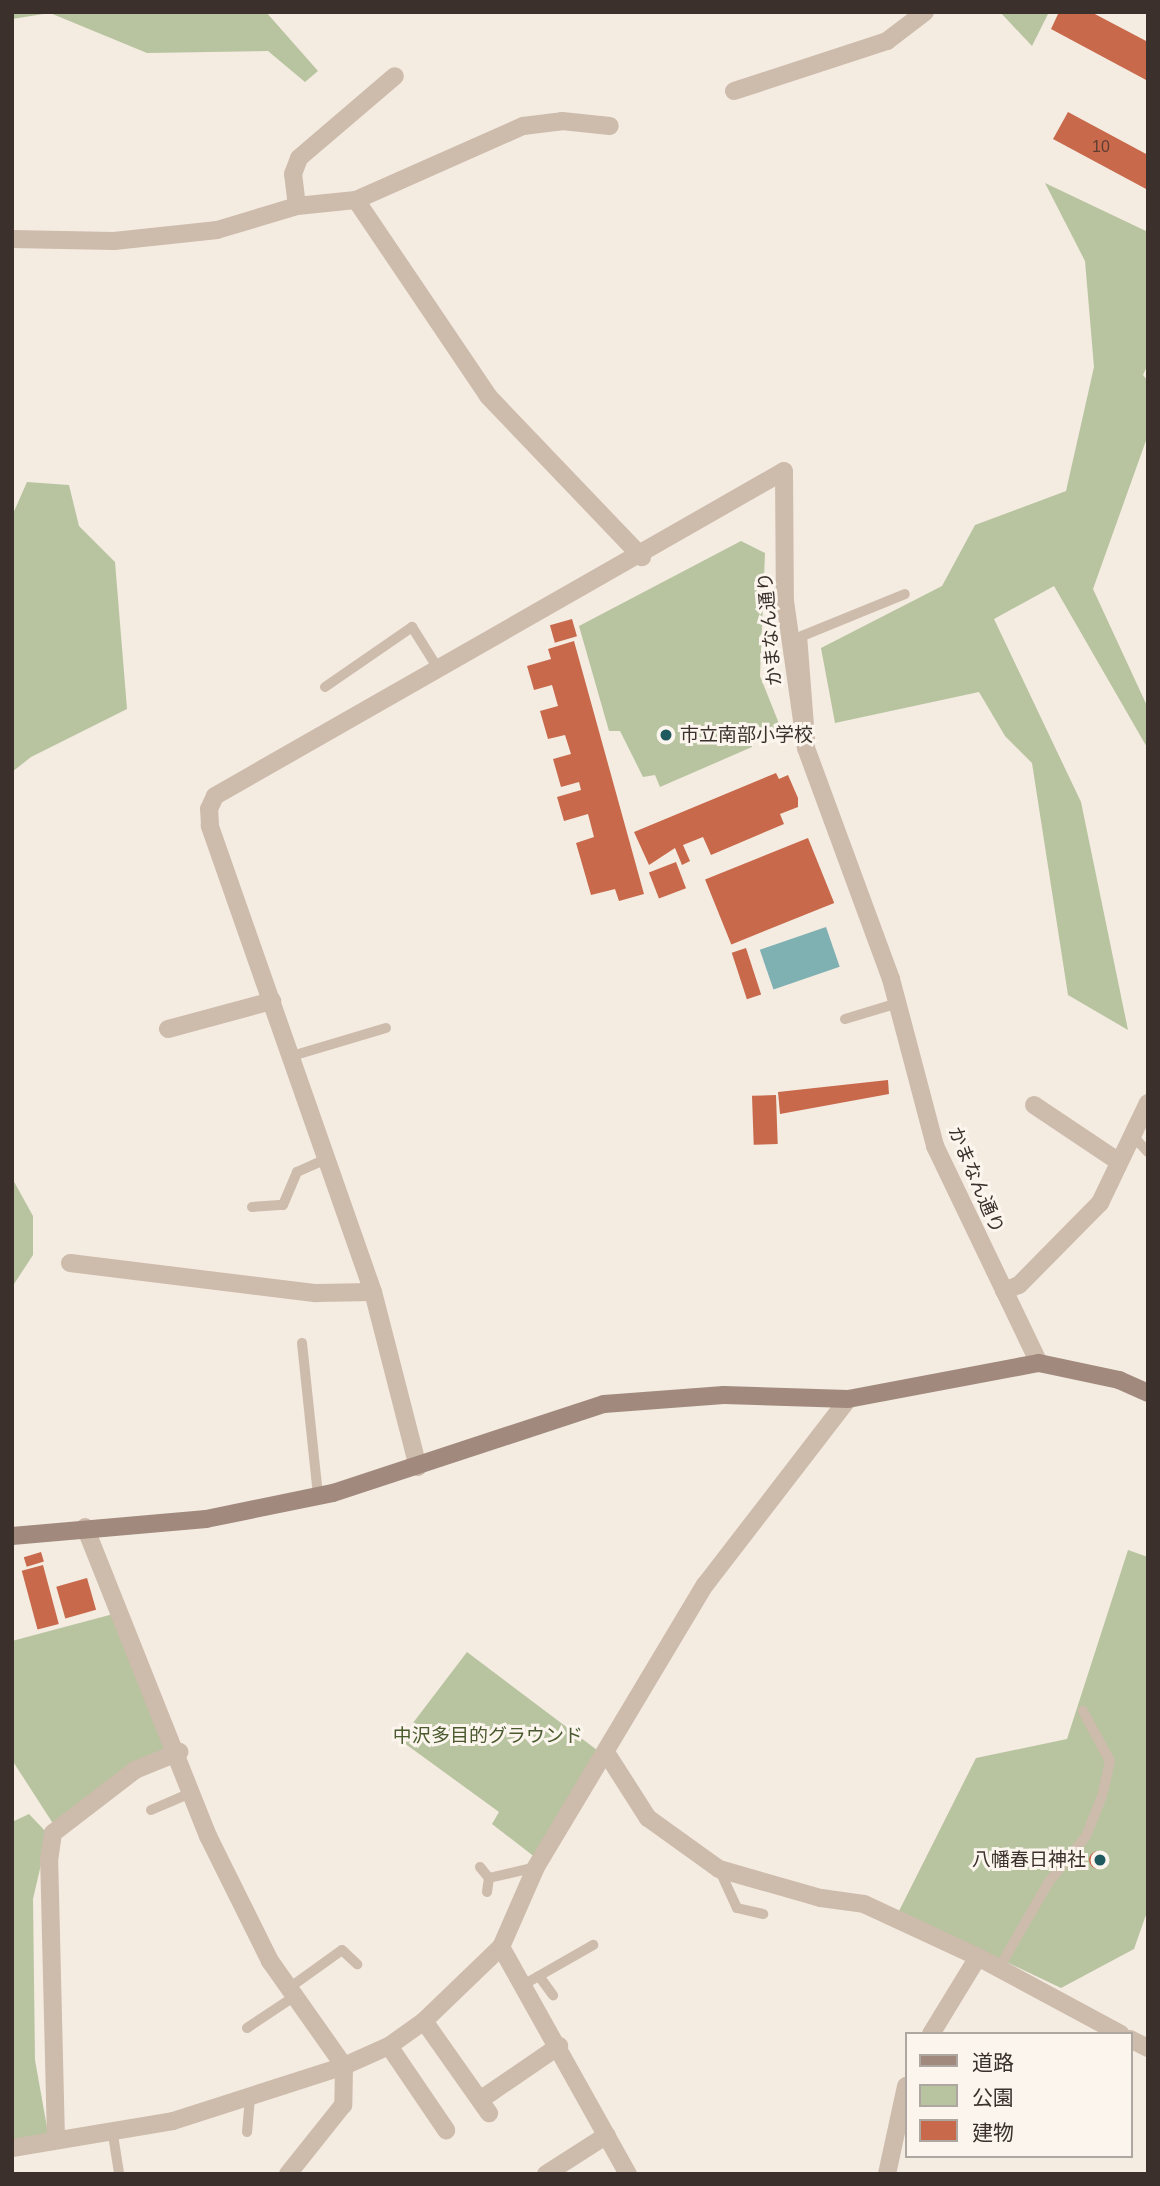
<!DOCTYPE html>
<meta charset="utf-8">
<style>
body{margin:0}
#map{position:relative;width:1160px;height:2186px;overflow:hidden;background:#f4ebe1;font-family:Arial,"Noto Sans JP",sans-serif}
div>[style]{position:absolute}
.green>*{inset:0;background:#b8c4a0}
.water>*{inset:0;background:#7fb0b2;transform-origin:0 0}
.building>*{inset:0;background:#c8694b;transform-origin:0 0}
.round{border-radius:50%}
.lane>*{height:10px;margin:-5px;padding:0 5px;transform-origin:5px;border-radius:5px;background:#cdbbac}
.street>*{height:18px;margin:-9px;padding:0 9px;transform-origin:9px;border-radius:9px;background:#cdbbac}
.secondary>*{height:18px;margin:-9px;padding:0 9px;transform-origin:9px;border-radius:9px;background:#a18a7d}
.dots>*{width:19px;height:19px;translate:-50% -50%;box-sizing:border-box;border:4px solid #fbf5ee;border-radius:50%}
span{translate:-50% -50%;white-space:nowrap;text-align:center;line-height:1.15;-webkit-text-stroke:6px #fbf5ee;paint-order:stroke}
.number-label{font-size:16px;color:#5e3e33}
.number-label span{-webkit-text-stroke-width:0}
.street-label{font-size:19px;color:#3b302b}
.poi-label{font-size:19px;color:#3b302b}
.left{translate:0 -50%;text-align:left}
.right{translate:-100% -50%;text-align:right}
.park-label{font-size:19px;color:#4a5a2e}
.frame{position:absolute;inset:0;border:14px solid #3b302b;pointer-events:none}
.legend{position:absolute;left:905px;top:2032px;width:228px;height:126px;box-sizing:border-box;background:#fbf5ee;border:2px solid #aea6a0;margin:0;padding:9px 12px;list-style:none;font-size:21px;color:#3b302b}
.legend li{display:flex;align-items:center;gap:14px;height:35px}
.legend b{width:35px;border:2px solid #aea6a0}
</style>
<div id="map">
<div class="green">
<i style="clip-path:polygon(12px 12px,266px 12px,318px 71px,305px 82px,268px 51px,147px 53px,50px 13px,12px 19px)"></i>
<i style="clip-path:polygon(1000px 12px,1049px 12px,1032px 46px)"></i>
<i style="clip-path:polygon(1045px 183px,1148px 232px,1148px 364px,1143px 375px,1148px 381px,1148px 435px,1093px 589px,1148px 708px,1148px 749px,1054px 586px,994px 619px,1081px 802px,1128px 1030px,1068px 995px,1032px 763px,1005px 736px,979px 692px,835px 723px,821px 648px,942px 586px,975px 525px,1066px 491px,1094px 367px,1085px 261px)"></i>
<i style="clip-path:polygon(27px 482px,69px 485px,79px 526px,115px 562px,127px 709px,31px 757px,12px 772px,12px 516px)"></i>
<i style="clip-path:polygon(741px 541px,765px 553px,760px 676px,780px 726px,751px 738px,752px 747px,660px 787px,655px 775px,643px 777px,620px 731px,609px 731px,579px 626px)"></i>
<i style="clip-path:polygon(12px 1178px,33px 1216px,33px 1255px,12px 1287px)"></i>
<i style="clip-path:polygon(1128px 1550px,1148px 1557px,1148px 1909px,1134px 1949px,1061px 1988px,899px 1911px,976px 1758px,1067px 1739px)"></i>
<i style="clip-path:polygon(117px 1613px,172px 1748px,54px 1825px,12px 1760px,12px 1641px)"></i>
<i style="clip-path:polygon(467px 1652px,601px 1753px,536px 1858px,492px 1824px,499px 1812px,400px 1740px)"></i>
<i style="clip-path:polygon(29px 1814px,48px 1834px,33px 1899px,35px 2060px,48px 2133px,12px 2143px,12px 1822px)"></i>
</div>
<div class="water">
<i style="left:826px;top:927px;width:42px;height:70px;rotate:71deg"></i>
</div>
<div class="building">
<i style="clip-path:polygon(1059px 12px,1091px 12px,1148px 42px,1148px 81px,1051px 29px)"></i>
<i style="clip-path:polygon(1068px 112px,1148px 155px,1148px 190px,1053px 139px)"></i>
<i style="left:572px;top:619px;width:18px;height:23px;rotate:74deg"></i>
<i style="clip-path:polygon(574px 641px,644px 894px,619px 901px,615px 889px,591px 895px,576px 843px,594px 837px,588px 814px,564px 821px,557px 797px,581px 790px,579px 782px,561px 787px,553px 759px,571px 754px,565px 735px,548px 739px,540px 711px,558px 706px,552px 685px,534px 690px,527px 666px,551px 659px,548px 649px)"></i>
<i style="clip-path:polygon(776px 773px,779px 779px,788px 775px,798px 798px,798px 807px,780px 814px,784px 824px,711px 855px,703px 837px,683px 845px,690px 861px,682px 865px,675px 848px,649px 865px,634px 832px)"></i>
<i style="left:808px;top:838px;width:70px;height:111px;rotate:68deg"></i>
<i style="left:676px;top:862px;width:28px;height:29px;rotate:69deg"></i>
<i style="left:746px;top:948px;width:49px;height:15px;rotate:72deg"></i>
<i style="clip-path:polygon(888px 1080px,889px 1094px,780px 1114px,778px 1092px)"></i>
<i style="left:776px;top:1095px;width:49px;height:24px;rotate:88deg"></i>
<i style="left:41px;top:1552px;width:10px;height:18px;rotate:73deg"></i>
<i style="left:43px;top:1565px;width:61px;height:22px;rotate:75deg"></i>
<i style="left:87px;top:1578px;width:33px;height:32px;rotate:74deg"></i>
<i class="round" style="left:1089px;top:1851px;width:18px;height:18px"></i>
</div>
<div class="lane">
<i style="left:325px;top:687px;width:106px;rotate:-34.6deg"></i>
<i style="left:412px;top:627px;width:51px;rotate:57.9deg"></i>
<i style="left:810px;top:739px;width:103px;rotate:-94.4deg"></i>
<i style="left:802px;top:636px;width:111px;rotate:-22.2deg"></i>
<i style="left:845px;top:1019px;width:55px;rotate:-16.8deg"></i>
<i style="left:292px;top:1056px;width:98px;rotate:-16.6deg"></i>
<i style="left:1132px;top:1135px;width:23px;rotate:47deg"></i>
<i style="left:252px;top:1207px;width:31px;rotate:-4deg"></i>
<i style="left:283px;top:1205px;width:36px;rotate:-67deg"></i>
<i style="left:297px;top:1172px;width:34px;rotate:-24deg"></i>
<i style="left:302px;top:1343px;width:154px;rotate:84deg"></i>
<i style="left:151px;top:1810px;width:46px;rotate:-23.2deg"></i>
<i style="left:480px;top:1867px;width:14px;rotate:51deg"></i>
<i style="left:719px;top:1869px;width:43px;rotate:65.2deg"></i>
<i style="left:737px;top:1908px;width:27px;rotate:13deg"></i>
<i style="left:487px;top:1892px;width:14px;rotate:-82deg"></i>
<i style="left:489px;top:1878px;width:48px;rotate:-13.2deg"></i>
<i style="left:999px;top:1968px;width:98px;rotate:-60deg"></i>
<i style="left:1048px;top:1883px;width:60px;rotate:-51deg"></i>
<i style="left:1086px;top:1836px;width:43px;rotate:-68.2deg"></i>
<i style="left:1102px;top:1796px;width:36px;rotate:-77deg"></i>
<i style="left:1110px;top:1761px;width:57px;rotate:-118.4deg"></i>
<i style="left:539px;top:1976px;width:24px;rotate:54deg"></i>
<i style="left:523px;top:1985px;width:81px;rotate:-29.7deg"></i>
<i style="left:289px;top:1988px;width:65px;rotate:-35.6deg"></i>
<i style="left:342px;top:1950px;width:21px;rotate:43deg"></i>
<i style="left:247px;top:2028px;width:58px;rotate:-33.7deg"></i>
<i style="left:247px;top:2132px;width:36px;rotate:-85deg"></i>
<i style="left:113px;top:2135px;width:39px;rotate:81deg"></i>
</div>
<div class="street">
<i style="left:734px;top:91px;width:161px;rotate:-18.1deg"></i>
<i style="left:887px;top:41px;width:48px;rotate:-37.3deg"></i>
<i style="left:356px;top:200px;width:236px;rotate:56deg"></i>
<i style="left:488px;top:396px;width:223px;rotate:46.3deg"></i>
<i style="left:297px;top:206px;width:32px;rotate:-97deg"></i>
<i style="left:293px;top:174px;width:17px;rotate:-69deg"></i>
<i style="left:299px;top:158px;width:126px;rotate:-40.5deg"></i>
<i style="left:12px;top:239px;width:102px;rotate:1.1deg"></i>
<i style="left:114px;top:241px;width:104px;rotate:-6.1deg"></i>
<i style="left:217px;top:230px;width:84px;rotate:-16.7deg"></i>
<i style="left:297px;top:206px;width:59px;rotate:-5.8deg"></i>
<i style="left:356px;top:200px;width:183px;rotate:-23.9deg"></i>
<i style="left:523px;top:126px;width:39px;rotate:-7deg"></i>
<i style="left:562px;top:121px;width:48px;rotate:5.9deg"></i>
<i style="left:168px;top:1029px;width:108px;rotate:-15.1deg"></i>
<i style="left:1034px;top:1105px;width:102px;rotate:33.8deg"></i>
<i style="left:70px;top:1263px;width:248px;rotate:7deg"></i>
<i style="left:316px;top:1293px;width:57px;rotate:-1deg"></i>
<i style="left:1004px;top:1291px;width:16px;rotate:-22deg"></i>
<i style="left:1019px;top:1285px;width:115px;rotate:-45.4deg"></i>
<i style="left:1100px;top:1203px;width:111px;rotate:-64.4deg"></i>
<i style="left:418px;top:1467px;width:181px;rotate:-104.4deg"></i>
<i style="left:373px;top:1292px;width:494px;rotate:-109.3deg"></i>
<i style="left:210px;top:826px;width:17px;rotate:-93deg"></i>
<i style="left:209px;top:809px;width:14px;rotate:-65deg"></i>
<i style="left:215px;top:796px;width:655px;rotate:-29.73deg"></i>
<i style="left:784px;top:471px;width:130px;rotate:89.6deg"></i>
<i style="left:785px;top:601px;width:148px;rotate:81.9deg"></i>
<i style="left:806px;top:748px;width:246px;rotate:69.8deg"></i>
<i style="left:891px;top:979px;width:173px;rotate:75.2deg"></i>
<i style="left:935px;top:1146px;width:241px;rotate:64.4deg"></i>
<i style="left:85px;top:1527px;width:333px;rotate:68.3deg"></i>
<i style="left:208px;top:1836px;width:140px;rotate:63.6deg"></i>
<i style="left:270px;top:1961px;width:128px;rotate:54.8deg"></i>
<i style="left:344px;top:2066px;width:39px;rotate:91deg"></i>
<i style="left:343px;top:2105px;width:88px;rotate:128.6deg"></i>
<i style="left:607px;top:1754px;width:76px;rotate:57.4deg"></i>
<i style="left:648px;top:1818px;width:87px;rotate:35.7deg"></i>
<i style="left:719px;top:1869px;width:106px;rotate:15.9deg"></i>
<i style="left:821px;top:1898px;width:43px;rotate:7.9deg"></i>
<i style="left:864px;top:1904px;width:126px;rotate:24.9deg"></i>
<i style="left:978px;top:1957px;width:162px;rotate:28.3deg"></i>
<i style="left:501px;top:1947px;width:260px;rotate:60.8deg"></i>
<i style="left:424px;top:2021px;width:113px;rotate:54.8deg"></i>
<i style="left:931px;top:2034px;width:90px;rotate:-58.6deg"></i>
<i style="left:1130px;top:2039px;width:20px;rotate:27deg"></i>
<i style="left:389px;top:2046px;width:102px;rotate:55.8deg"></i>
<i style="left:480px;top:2100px;width:96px;rotate:-34.4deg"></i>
<i style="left:56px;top:2140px;width:279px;rotate:-91.4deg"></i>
<i style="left:49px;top:1861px;width:28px;rotate:-82deg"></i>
<i style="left:53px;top:1833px;width:103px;rotate:-37.5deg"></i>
<i style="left:135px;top:1770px;width:48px;rotate:-22.2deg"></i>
<i style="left:12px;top:2148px;width:163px;rotate:-9.5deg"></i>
<i style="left:173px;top:2121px;width:180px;rotate:-17.8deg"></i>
<i style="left:344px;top:2066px;width:49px;rotate:-24deg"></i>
<i style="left:389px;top:2046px;width:43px;rotate:-35.5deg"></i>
<i style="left:424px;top:2021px;width:107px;rotate:-43.9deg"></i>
<i style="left:501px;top:1947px;width:87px;rotate:-66.4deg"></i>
<i style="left:536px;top:1867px;width:329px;rotate:-59.1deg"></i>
<i style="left:705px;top:1585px;width:235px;rotate:-52.4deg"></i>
<i style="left:546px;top:2174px;width:72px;rotate:-32.6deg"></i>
<i style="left:887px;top:2174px;width:90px;rotate:-77.8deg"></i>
</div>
<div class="secondary">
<i style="left:12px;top:1536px;width:195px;rotate:-5deg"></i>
<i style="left:206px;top:1519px;width:130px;rotate:-11.6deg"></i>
<i style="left:333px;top:1493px;width:285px;rotate:-18.2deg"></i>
<i style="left:604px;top:1404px;width:120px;rotate:-4.3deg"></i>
<i style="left:724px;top:1395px;width:124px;rotate:1.8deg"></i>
<i style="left:848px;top:1399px;width:194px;rotate:-10.7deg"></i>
<i style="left:1039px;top:1363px;width:82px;rotate:12deg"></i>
<i style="left:1119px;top:1380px;width:32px;rotate:24deg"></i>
</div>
<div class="dots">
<i style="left:666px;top:735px;background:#1f5a5e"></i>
<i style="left:1100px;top:1860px;background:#1f5a5e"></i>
</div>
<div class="number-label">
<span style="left:1101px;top:147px">10</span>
</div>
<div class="street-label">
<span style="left:770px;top:629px;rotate:-95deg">かまなん通り</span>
<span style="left:976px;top:1180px;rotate:67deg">かまなん通り</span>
</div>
<div class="poi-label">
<span class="left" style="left:680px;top:735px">市立南部小学校</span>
<span class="right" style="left:1086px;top:1860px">八幡春日神社</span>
</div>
<div class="park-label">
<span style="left:488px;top:1736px">中沢多目的グラウンド</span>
</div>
<div class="frame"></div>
<ul class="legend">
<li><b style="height:9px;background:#a18a7d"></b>道路</li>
<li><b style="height:19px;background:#b8c4a0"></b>公園</li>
<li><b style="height:19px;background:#c8694b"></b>建物</li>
</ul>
</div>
